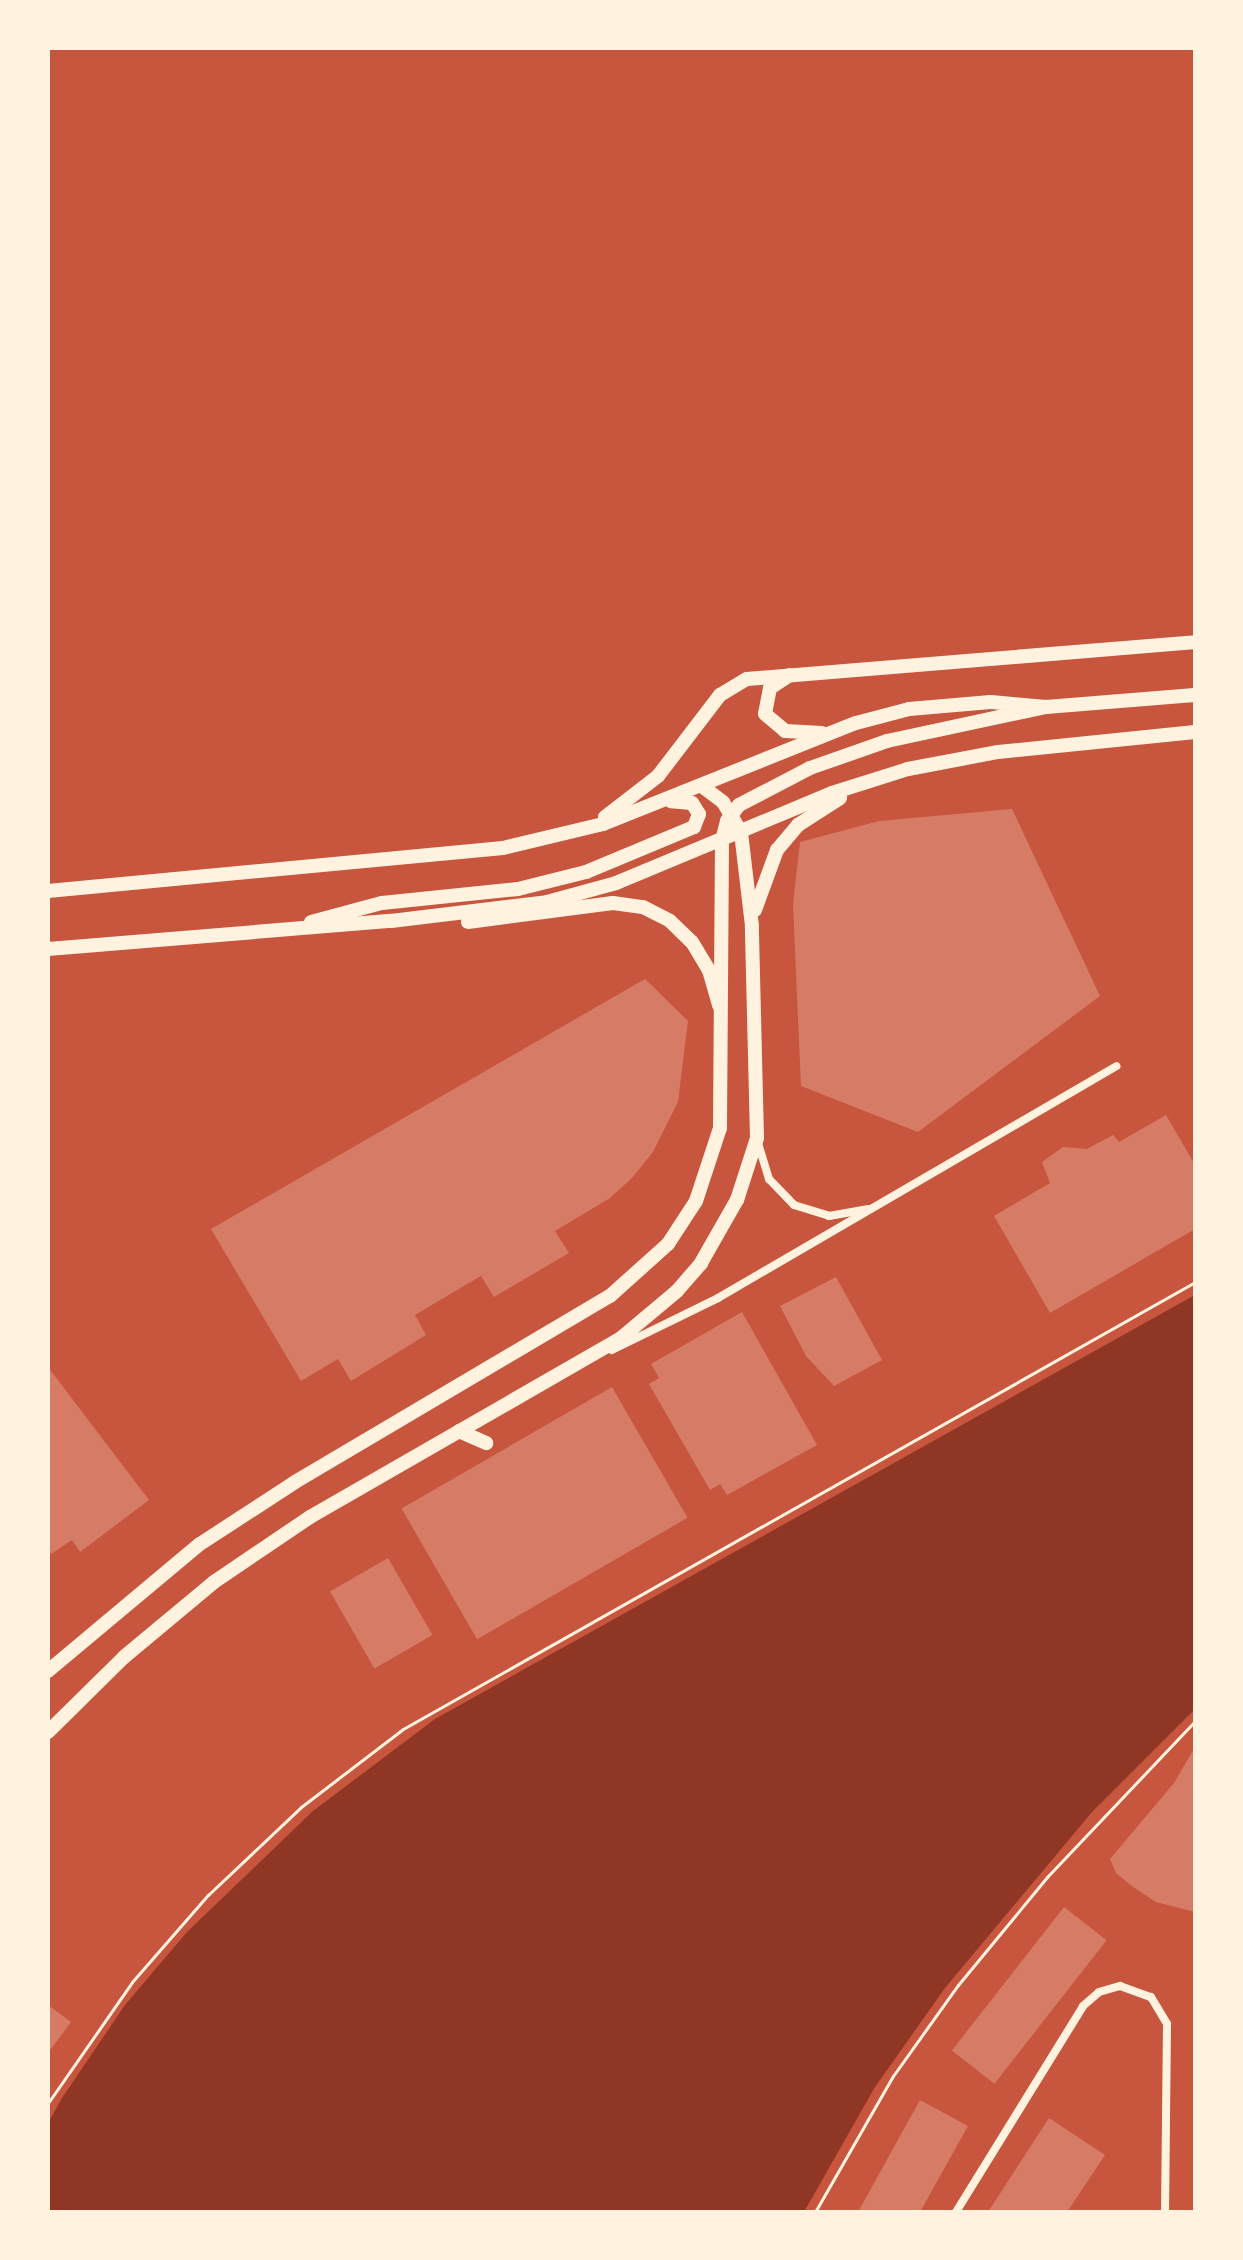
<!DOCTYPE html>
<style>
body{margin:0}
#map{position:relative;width:1243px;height:2260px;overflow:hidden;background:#c8553d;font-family:"Open Sans",sans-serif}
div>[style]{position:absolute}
.water>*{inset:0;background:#8f3625}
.building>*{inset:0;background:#d67c66;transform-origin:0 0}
.path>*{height:3px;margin:-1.5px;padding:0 1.5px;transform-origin:1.5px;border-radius:1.5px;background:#fff3e0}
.minor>*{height:8px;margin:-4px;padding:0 4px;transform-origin:4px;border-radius:4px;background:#fff3e0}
.tertiary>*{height:14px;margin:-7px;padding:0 7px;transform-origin:7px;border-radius:7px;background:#fff3e0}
span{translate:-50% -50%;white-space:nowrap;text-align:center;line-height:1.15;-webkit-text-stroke:8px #fff3e0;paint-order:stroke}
.frame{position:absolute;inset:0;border:50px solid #fff3e0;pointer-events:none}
</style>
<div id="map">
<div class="water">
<i style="clip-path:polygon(1195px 1295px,1195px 1709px,1092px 1812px,945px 1988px,875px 2087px,804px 2212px,48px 2212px,48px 2123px,62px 2098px,125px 2005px,187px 1932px,313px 1811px,435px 1719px)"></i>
</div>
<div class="building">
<i style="clip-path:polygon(1012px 809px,1100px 996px,918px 1132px,801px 1086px,793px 905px,800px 842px,879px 821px)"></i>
<i style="clip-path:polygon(645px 979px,688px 1021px,678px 1102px,653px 1152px,632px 1178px,610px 1198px,555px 1231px,569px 1253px,494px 1297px,481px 1276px,452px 1293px,415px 1315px,426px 1335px,351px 1381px,338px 1359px,301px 1381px,211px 1229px)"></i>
<i style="clip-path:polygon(1166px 1115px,1195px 1165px,1195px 1229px,1050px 1313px,994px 1216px,1050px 1183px,1042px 1162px,1063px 1147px,1087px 1149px,1113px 1135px,1119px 1142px)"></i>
<i style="clip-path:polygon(836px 1277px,882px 1360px,834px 1386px,806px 1356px,780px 1306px)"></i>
<i style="clip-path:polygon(742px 1312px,817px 1445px,727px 1495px,720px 1484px,710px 1490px,649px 1384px,659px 1378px,651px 1364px)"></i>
<i style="clip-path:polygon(48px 1367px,149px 1500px,80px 1552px,72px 1540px,51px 1554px,48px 1550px)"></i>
<i style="left:612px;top:1387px;width:151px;height:243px;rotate:60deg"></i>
<i style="left:388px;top:1558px;width:89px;height:67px;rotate:60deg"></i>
<i style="clip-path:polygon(1195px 1747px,1195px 1912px,1156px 1902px,1133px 1887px,1116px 1873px,1110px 1859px,1174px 1783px)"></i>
<i style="left:1064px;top:1907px;width:54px;height:182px;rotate:38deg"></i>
<i style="clip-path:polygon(48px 2005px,71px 2022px,48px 2053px)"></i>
<i style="clip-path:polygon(920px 2100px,968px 2126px,920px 2212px,858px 2212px)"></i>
<i style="clip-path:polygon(1049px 2118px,1105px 2155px,1067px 2212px,988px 2212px)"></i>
</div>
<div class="path">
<i style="left:48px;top:2103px;width:147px;rotate:-55.2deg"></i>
<i style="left:132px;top:1982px;width:116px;rotate:-48.9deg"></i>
<i style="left:208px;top:1895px;width:128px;rotate:-43.4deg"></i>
<i style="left:301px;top:1807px;width:128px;rotate:-37.4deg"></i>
<i style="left:403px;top:1729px;width:909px;rotate:-29.44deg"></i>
<i style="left:815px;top:2212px;width:157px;rotate:-60.2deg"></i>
<i style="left:893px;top:2076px;width:112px;rotate:-54.5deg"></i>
<i style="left:958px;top:1985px;width:140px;rotate:-50.5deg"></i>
<i style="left:1047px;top:1877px;width:215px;rotate:-46.5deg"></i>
</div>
<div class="minor">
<i style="left:758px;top:1143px;width:38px;rotate:73deg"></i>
<i style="left:769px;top:1179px;width:36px;rotate:46deg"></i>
<i style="left:794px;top:1205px;width:37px;rotate:17deg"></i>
<i style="left:829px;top:1216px;width:40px;rotate:-10deg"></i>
<i style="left:612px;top:1350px;width:118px;rotate:-26.1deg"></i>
<i style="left:718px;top:1298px;width:461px;rotate:-30.2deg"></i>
<i style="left:956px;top:2212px;width:242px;rotate:-58.3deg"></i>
<i style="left:1083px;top:2006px;width:21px;rotate:-41deg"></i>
<i style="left:1099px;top:1992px;width:22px;rotate:-16deg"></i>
<i style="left:1120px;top:1986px;width:33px;rotate:20deg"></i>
<i style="left:1151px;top:1997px;width:31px;rotate:59deg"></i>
<i style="left:1167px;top:2024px;width:188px;rotate:90.6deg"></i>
</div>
<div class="tertiary">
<i style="left:790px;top:675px;width:24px;rotate:147deg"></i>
<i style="left:770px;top:688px;width:26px;rotate:101deg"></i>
<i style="left:765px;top:714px;width:26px;rotate:40deg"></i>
<i style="left:785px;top:731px;width:37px;rotate:3deg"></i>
<i style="left:605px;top:817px;width:67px;rotate:-37.7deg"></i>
<i style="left:658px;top:776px;width:102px;rotate:-52.6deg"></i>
<i style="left:720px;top:695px;width:31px;rotate:-31deg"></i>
<i style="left:747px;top:679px;width:450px;rotate:-4.7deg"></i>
<i style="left:48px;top:891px;width:457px;rotate:-5.4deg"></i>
<i style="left:503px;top:848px;width:103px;rotate:-13.5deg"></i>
<i style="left:603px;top:824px;width:272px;rotate:-21.8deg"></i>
<i style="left:856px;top:723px;width:55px;rotate:-14.8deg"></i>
<i style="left:909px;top:709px;width:82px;rotate:-4.9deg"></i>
<i style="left:991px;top:702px;width:55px;rotate:5.2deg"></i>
<i style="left:1046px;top:707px;width:149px;rotate:-4.6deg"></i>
<i style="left:755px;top:910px;width:64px;rotate:-69.9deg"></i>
<i style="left:777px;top:850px;width:33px;rotate:-50deg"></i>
<i style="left:798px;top:825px;width:50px;rotate:-32.7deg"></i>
<i style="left:311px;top:922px;width:73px;rotate:-15deg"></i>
<i style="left:382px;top:903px;width:137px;rotate:-5.9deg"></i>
<i style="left:518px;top:889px;width:70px;rotate:-14deg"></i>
<i style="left:586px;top:872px;width:117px;rotate:-22.6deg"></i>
<i style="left:694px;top:827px;width:14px;rotate:-69deg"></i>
<i style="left:699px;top:814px;width:13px;rotate:-122deg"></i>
<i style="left:692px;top:803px;width:21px;rotate:-175deg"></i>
<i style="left:468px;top:922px;width:146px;rotate:-7.5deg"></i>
<i style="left:613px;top:903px;width:30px;rotate:8deg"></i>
<i style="left:643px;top:907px;width:30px;rotate:27deg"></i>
<i style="left:670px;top:921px;width:30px;rotate:44deg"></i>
<i style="left:692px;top:942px;width:33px;rotate:59deg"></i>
<i style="left:709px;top:970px;width:37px;rotate:74deg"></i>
<i style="left:48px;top:949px;width:344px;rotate:-4.7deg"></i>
<i style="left:391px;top:921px;width:157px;rotate:-6.9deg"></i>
<i style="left:547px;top:902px;width:72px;rotate:-15.4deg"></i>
<i style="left:616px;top:883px;width:234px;rotate:-22.6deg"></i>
<i style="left:832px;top:793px;width:80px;rotate:-17.5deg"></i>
<i style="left:908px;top:769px;width:92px;rotate:-10.7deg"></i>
<i style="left:998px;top:752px;width:198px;rotate:-5.8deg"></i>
<i style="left:459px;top:1431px;width:30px;rotate:24deg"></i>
<i style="left:48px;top:1671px;width:198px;rotate:-39.9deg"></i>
<i style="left:200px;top:1544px;width:113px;rotate:-33.1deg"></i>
<i style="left:295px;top:1482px;width:366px;rotate:-30.6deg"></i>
<i style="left:610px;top:1296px;width:78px;rotate:-41.9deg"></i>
<i style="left:668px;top:1244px;width:51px;rotate:-56.9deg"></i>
<i style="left:696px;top:1201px;width:77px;rotate:-71.8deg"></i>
<i style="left:720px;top:1128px;width:287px;rotate:-89.6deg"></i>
<i style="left:722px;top:841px;width:21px;rotate:-76deg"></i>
<i style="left:727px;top:821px;width:20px;rotate:-53deg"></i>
<i style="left:739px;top:805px;width:80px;rotate:-27.5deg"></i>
<i style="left:810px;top:768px;width:82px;rotate:-19.3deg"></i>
<i style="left:887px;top:741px;width:163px;rotate:-12.1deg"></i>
<i style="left:48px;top:1732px;width:107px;rotate:-44.6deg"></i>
<i style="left:124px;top:1657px;width:117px;rotate:-39.8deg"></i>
<i style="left:214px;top:1582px;width:116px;rotate:-34.1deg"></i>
<i style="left:310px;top:1517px;width:359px;rotate:-29.9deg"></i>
<i style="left:621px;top:1338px;width:73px;rotate:-40deg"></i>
<i style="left:677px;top:1291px;width:37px;rotate:-49deg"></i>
<i style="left:701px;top:1263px;width:73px;rotate:-60.3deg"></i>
<i style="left:737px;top:1200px;width:65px;rotate:-72.1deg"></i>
<i style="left:757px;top:1138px;width:212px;rotate:-91.4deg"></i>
<i style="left:752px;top:926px;width:95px;rotate:-96.7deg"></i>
<i style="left:741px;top:832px;width:35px;rotate:-121deg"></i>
<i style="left:723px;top:802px;width:26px;rotate:-143deg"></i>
</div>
<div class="frame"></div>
</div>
